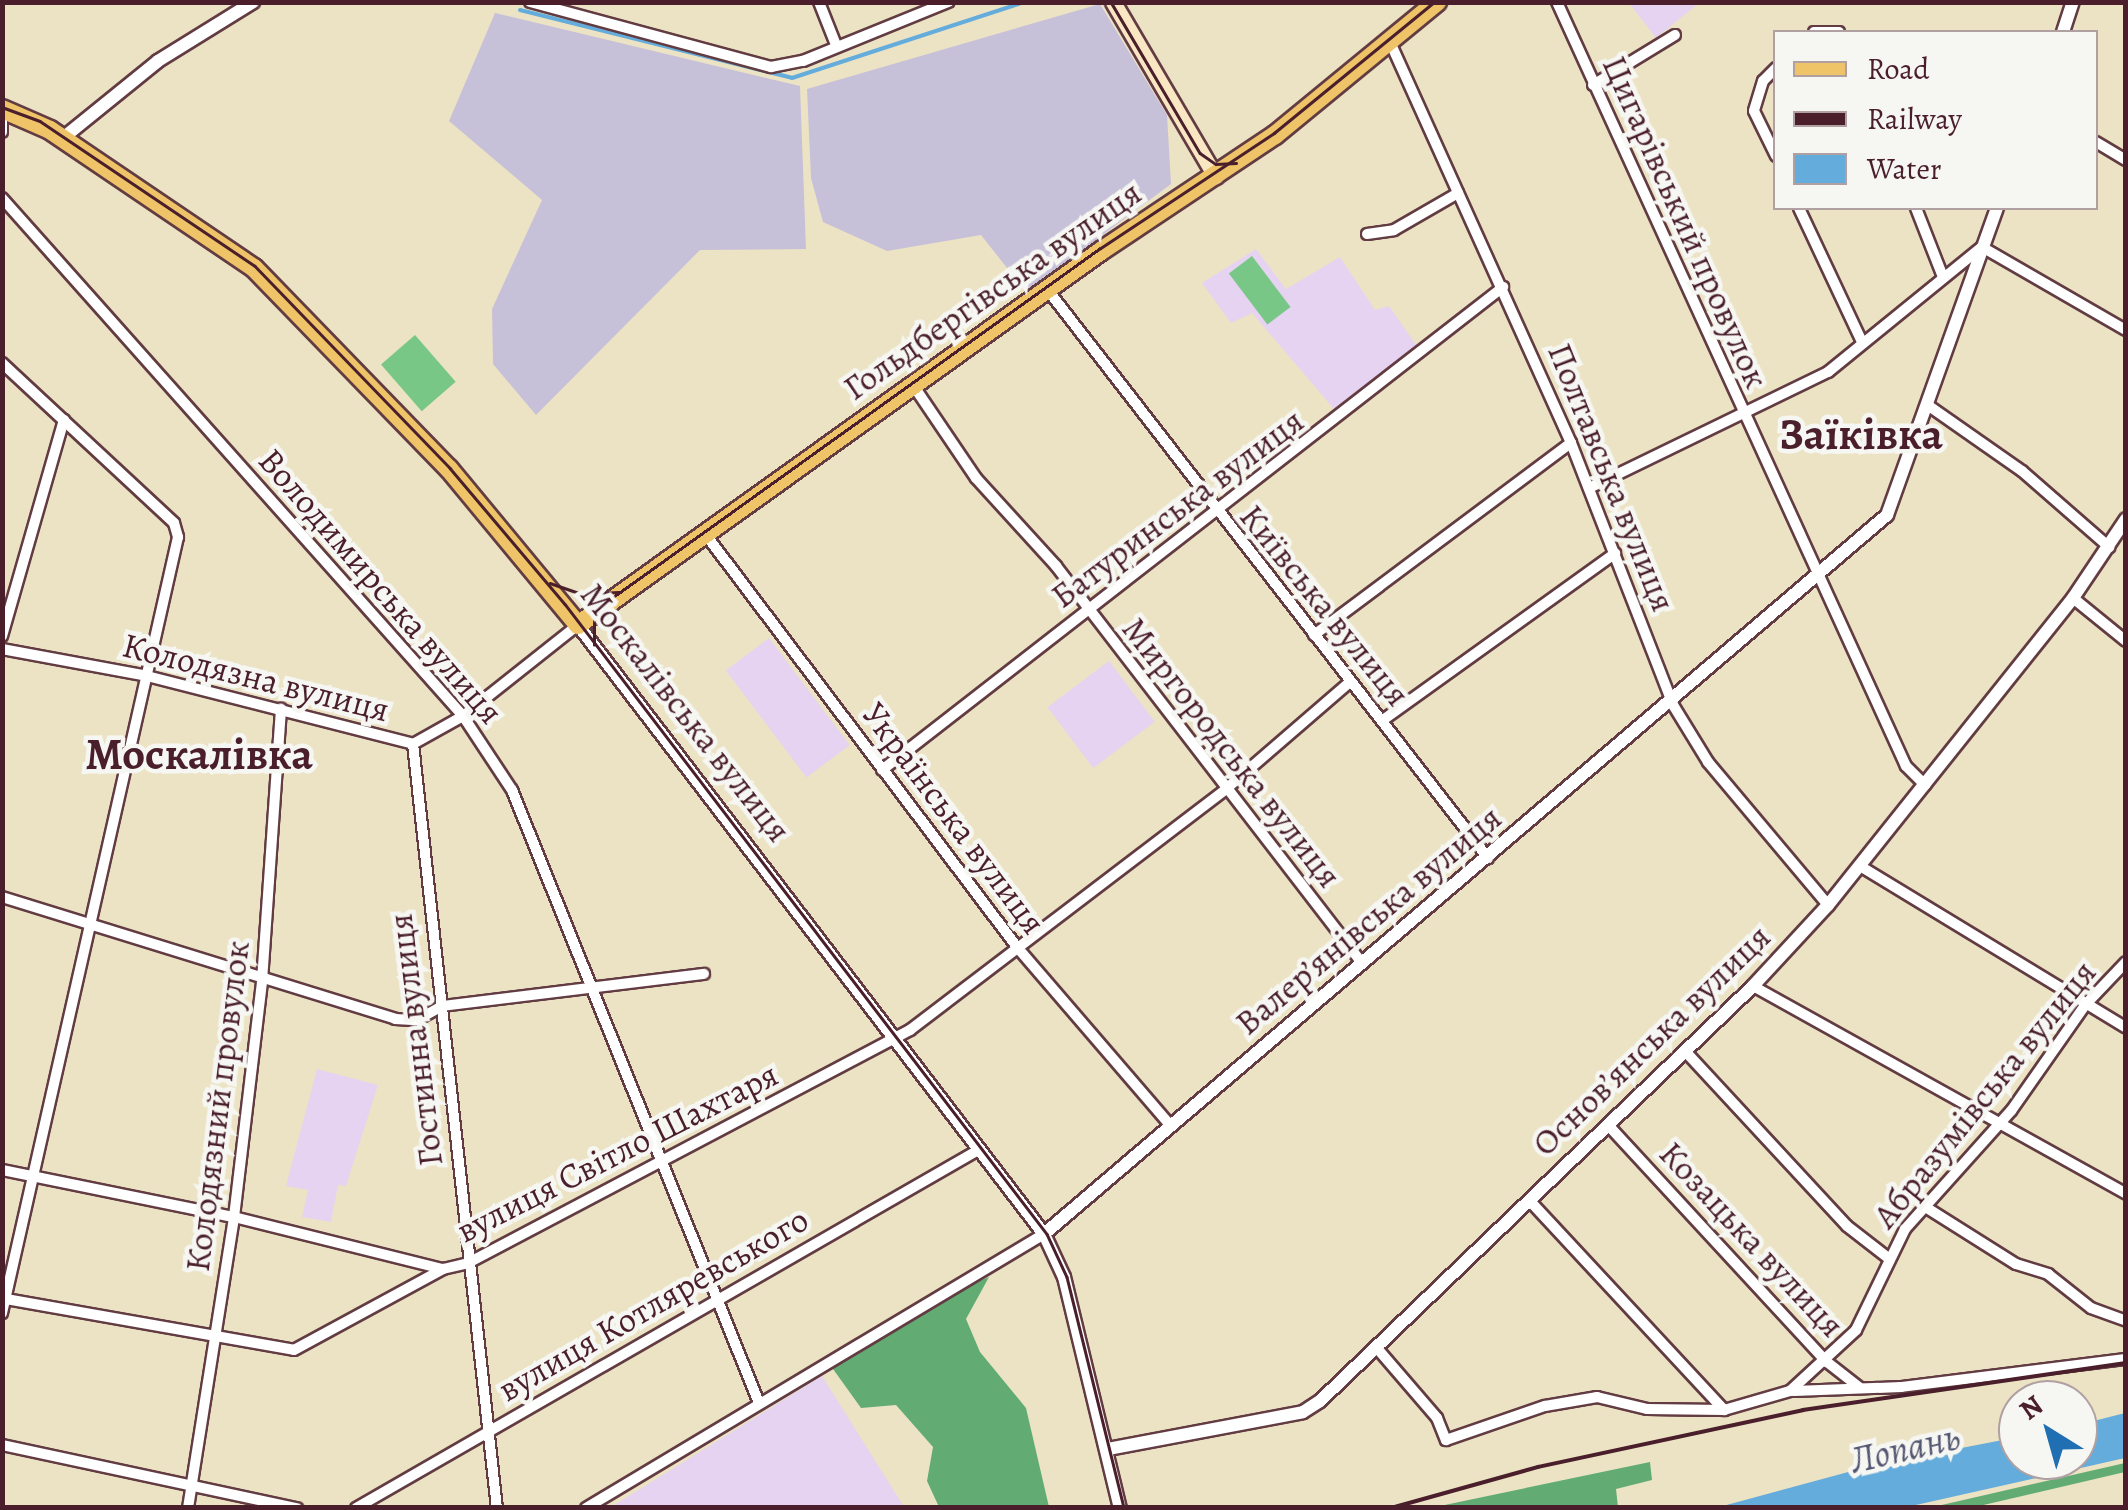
<!DOCTYPE html>
<meta charset="utf-8">
<style>
body{margin:0}
#map{position:relative;width:2128px;height:1510px;overflow:hidden;background:#ece3c4;font-family:Alegreya,serif}
div>[style]{position:absolute}
.built>*{inset:0;background:#e5d3f1;transform-origin:0 0}
.industrial>*{inset:0;background:#c7c0d9}
.green>*{inset:0;background:#79c787;transform-origin:0 0}
.forest>*{inset:0;background:#62ac74}
.water>*{inset:0;background:#64acdb}
.stream>*{height:4px;margin:-2px;padding:0 2px;transform-origin:2px;border-radius:2px;background:#64acdb}
.roads{filter:drop-shadow(2px 0 #623c42) drop-shadow(-2px 0 #623c42) drop-shadow(0 2px #623c42) drop-shadow(0 -2px #623c42)}
.minor>*{height:10px;margin:-5px;padding:0 5px;transform-origin:5px;border-radius:5px;background:#fff}
.tertiary>*{height:12px;margin:-6px;padding:0 6px;transform-origin:6px;border-radius:6px;background:#fff}
.secondary>*{height:15px;margin:-7.5px;padding:0 7.5px;transform-origin:7.5px;border-radius:7.5px;background:#f9e7c3}
.primary>*{height:18px;margin:-9px;padding:0 9px;transform-origin:9px;border-radius:9px;background:#efc469}
.tram>*{height:2.5px;margin:-1.25px;padding:0 1.25px;transform-origin:1.25px;border-radius:1.25px;background:#4a1f2b}
.rail>*{height:4px;margin:-2px;padding:0 2px;transform-origin:2px;border-radius:2px;background:#4a1f2b}
span{translate:-50% -50%;white-space:nowrap;text-align:center;line-height:1.15;-webkit-text-stroke:9px #f6f6f2;paint-order:stroke}
.street-label{font-size:35px;color:#4a1f2b}
.water-label{font-size:38px;color:#545771;font-style:italic}
.district-label{font-size:45px;color:#4a1f2b;font-weight:700}
.frame{position:absolute;inset:0;border:5px solid #4a1f2b;pointer-events:none}
.legend{position:absolute;left:1773px;top:30px;width:325px;height:180px;box-sizing:border-box;background:#f6f6f2;border:2px solid #b1a0a2;margin:0;padding:12px 18px;list-style:none;font-size:30px;color:#4a1f2b}
.legend li{display:flex;align-items:center;gap:20px;height:50px}
.legend b{width:50px;border:2px solid #b1a0a2}
.north{position:absolute;left:1998px;top:1380px;width:100px;height:100px;box-sizing:border-box;background:#f6f6f2;border:2px solid #b1a0a2;border-radius:50%;rotate:323deg;font-size:28px;font-weight:700;line-height:40px;text-align:center;color:#4a1f2b}
.north::after{content:'';display:block;margin:auto;width:35px;height:45px;background:#1f6fb2;clip-path:polygon(50% 0,100% 100%,50% 72%,0 100%)}
</style>
<div id="map">
<div class="built">
<i style="clip-path:polygon(1629px 3px,1699px 3px,1656px 38px)"></i>
<i style="clip-path:polygon(1256px 249px,1286px 289px,1340px 257px,1375px 310px,1389px 306px,1416px 345px,1334px 409px,1252px 313px,1231px 323px,1202px 283px)"></i>
<i style="left:769px;top:638px;width:134px;height:54px;rotate:53deg"></i>
<i style="left:1109px;top:661px;width:76px;height:77px;rotate:53deg"></i>
<i style="clip-path:polygon(317px 1069px,378px 1085px,346px 1186px,338px 1185px,331px 1222px,302px 1217px,308px 1190px,286px 1186px)"></i>
<i style="clip-path:polygon(822px 1376px,904px 1507px,611px 1507px)"></i>
</div>
<div class="industrial">
<i style="clip-path:polygon(1100px 4px,1167px 115px,1171px 184px,1026px 292px,981px 235px,887px 251px,823px 222px,811px 178px,807px 89px)"></i>
<i style="clip-path:polygon(495px 13px,800px 86px,806px 249px,700px 250px,536px 415px,493px 364px,492px 309px,542px 200px,449px 121px)"></i>
</div>
<div class="green">
<i style="left:1252px;top:256px;width:64px;height:29px;rotate:53deg"></i>
<i style="left:415px;top:335px;width:62px;height:45px;rotate:49deg"></i>
</div>
<div class="forest">
<i style="clip-path:polygon(989px 1277px,966px 1319px,980px 1352px,1026px 1408px,1049px 1507px,939px 1507px,927px 1481px,933px 1447px,896px 1405px,861px 1408px,828px 1362px,939px 1298px)"></i>
<i style="clip-path:polygon(1650px 1462px,1652px 1480px,1616px 1489px,1618px 1507px,1435px 1507px)"></i>
<i style="clip-path:polygon(2125px 1463px,2125px 1472px,1975px 1507px,1933px 1507px)"></i>
</div>
<div class="water">
<i style="clip-path:polygon(2125px 1413px,2125px 1458px,1907px 1507px,1719px 1507px,1874px 1465px,2018px 1437px,2018px 1460px,2078px 1460px,2078px 1425px)"></i>
</div>
<div class="stream">
<i style="left:520px;top:10px;width:280px;rotate:14deg"></i>
<i style="left:792px;top:78px;width:244px;rotate:-18.1deg"></i>
</div>
<div class="roads">
<div class="minor">
<i style="left:530px;top:2px;width:250px;rotate:15.1deg"></i>
<i style="left:771px;top:67px;width:33px;rotate:-11deg"></i>
<i style="left:803px;top:61px;width:157px;rotate:-22.1deg"></i>
<i style="left:819px;top:2px;width:46px;rotate:68.4deg"></i>
<i style="left:1557px;top:2px;width:840px;rotate:65.45deg"></i>
<i style="left:1906px;top:766px;width:27px;rotate:45deg"></i>
<i style="left:1814px;top:32px;width:25px"></i>
<i style="left:1390px;top:42px;width:440px;rotate:65.7deg"></i>
<i style="left:1571px;top:443px;width:281px;rotate:68.7deg"></i>
<i style="left:1673px;top:705px;width:67px;rotate:58.4deg"></i>
<i style="left:1708px;top:762px;width:187px;rotate:50deg"></i>
<i style="left:1776px;top:68px;width:18px;rotate:135deg"></i>
<i style="left:1763px;top:81px;width:31px;rotate:107deg"></i>
<i style="left:1754px;top:111px;width:50px;rotate:63.9deg"></i>
<i style="left:1593px;top:85px;width:96px;rotate:-31.4deg"></i>
<i style="left:2px;top:118px;width:14px;rotate:90deg"></i>
<i style="left:2096px;top:142px;width:35px;rotate:31deg"></i>
<i style="left:2px;top:198px;width:693px;rotate:48.33deg"></i>
<i style="left:463px;top:716px;width:89px;rotate:56.5deg"></i>
<i style="left:512px;top:790px;width:661px;rotate:68.05deg"></i>
<i style="left:1799px;top:208px;width:146px;rotate:64.8deg"></i>
<i style="left:1916px;top:208px;width:74px;rotate:68.6deg"></i>
<i style="left:1367px;top:234px;width:27px;rotate:-8deg"></i>
<i style="left:1394px;top:230px;width:74px;rotate:-30deg"></i>
<i style="left:1047px;top:289px;width:720px;rotate:52.22deg"></i>
<i style="left:2px;top:363px;width:235px;rotate:42.9deg"></i>
<i style="left:174px;top:523px;width:15px;rotate:74deg"></i>
<i style="left:178px;top:537px;width:796px;rotate:102.78deg"></i>
<i style="left:913px;top:385px;width:112px;rotate:55.9deg"></i>
<i style="left:976px;top:478px;width:119px;rotate:47.7deg"></i>
<i style="left:1056px;top:566px;width:501px;rotate:52.38deg"></i>
<i style="left:1929px;top:406px;width:113px;rotate:35deg"></i>
<i style="left:2022px;top:471px;width:116px;rotate:41.1deg"></i>
<i style="left:1589px;top:488px;width:266px;rotate:-25.9deg"></i>
<i style="left:1828px;top:372px;width:198px;rotate:-39.1deg"></i>
<i style="left:1982px;top:247px;width:166px;rotate:30deg"></i>
<i style="left:706px;top:535px;width:516px;rotate:52.95deg"></i>
<i style="left:1017px;top:947px;width:235px;rotate:49.3deg"></i>
<i style="left:2073px;top:598px;width:68px;rotate:39.1deg"></i>
<i style="left:1314px;top:635px;width:321px;rotate:-36.8deg"></i>
<i style="left:2px;top:636px;width:225px;rotate:-74deg"></i>
<i style="left:2px;top:649px;width:147px;rotate:10.5deg"></i>
<i style="left:147px;top:676px;width:275px;rotate:14.3deg"></i>
<i style="left:413px;top:744px;width:57px;rotate:-29.2deg"></i>
<i style="left:463px;top:716px;width:147px;rotate:-38.4deg"></i>
<i style="left:1383px;top:720px;width:286px;rotate:-35.7deg"></i>
<i style="left:413px;top:744px;width:769px;rotate:83.73deg"></i>
<i style="left:882px;top:770px;width:787px;rotate:-37.87deg"></i>
<i style="left:1860px;top:866px;width:311px;rotate:31.3deg"></i>
<i style="left:2px;top:897px;width:412px;rotate:17.2deg"></i>
<i style="left:395px;top:1019px;width:22px;rotate:3deg"></i>
<i style="left:417px;top:1020px;width:29px;rotate:-29deg"></i>
<i style="left:442px;top:1006px;width:264px;rotate:-7deg"></i>
<i style="left:1753px;top:986px;width:427px;rotate:29.1deg"></i>
<i style="left:1685px;top:1051px;width:238px;rotate:47.2deg"></i>
<i style="left:1847px;top:1226px;width:51px;rotate:37.8deg"></i>
<i style="left:1608px;top:1125px;width:323px;rotate:47.3deg"></i>
<i style="left:1827px;top:1362px;width:41px;rotate:38deg"></i>
<i style="left:2px;top:1170px;width:237px;rotate:11.5deg"></i>
<i style="left:234px;top:1217px;width:215px;rotate:14deg"></i>
<i style="left:443px;top:1269px;width:26px;rotate:-13deg"></i>
<i style="left:468px;top:1263px;width:500px;rotate:-27.8deg"></i>
<i style="left:910px;top:1030px;width:397px;rotate:-37.3deg"></i>
<i style="left:1226px;top:789px;width:164px;rotate:-40.8deg"></i>
<i style="left:1529px;top:1200px;width:287px;rotate:47.1deg"></i>
<i style="left:1927px;top:1208px;width:105px;rotate:32.2deg"></i>
<i style="left:2016px;top:1264px;width:34px;rotate:17deg"></i>
<i style="left:2048px;top:1274px;width:55px;rotate:38.3deg"></i>
<i style="left:2091px;top:1308px;width:37px;rotate:20deg"></i>
<i style="left:6px;top:1299px;width:292px;rotate:10deg"></i>
<i style="left:294px;top:1350px;width:170px;rotate:-28.5deg"></i>
<i style="left:1376px;top:1347px;width:94px;rotate:49.3deg"></i>
<i style="left:1437px;top:1418px;width:24px;rotate:68deg"></i>
<i style="left:1446px;top:1440px;width:105px;rotate:-19deg"></i>
<i style="left:1545px;top:1406px;width:53px;rotate:-9.8deg"></i>
<i style="left:1597px;top:1397px;width:51px;rotate:13.5deg"></i>
<i style="left:1647px;top:1409px;width:77px;rotate:0.7deg"></i>
<i style="left:1724px;top:1410px;width:69px;rotate:-16.1deg"></i>
<i style="left:1790px;top:1391px;width:90px;rotate:-42.7deg"></i>
<i style="left:1856px;top:1330px;width:112px;rotate:-64.1deg"></i>
<i style="left:1905px;top:1229px;width:159px;rotate:-48.1deg"></i>
<i style="left:2011px;top:1111px;width:131px;rotate:-55deg"></i>
<i style="left:2086px;top:1004px;width:58px;rotate:-46.4deg"></i>
<i style="left:1794px;top:1391px;width:107px;rotate:-2.1deg"></i>
<i style="left:1901px;top:1387px;width:227px;rotate:-7.1deg"></i>
<i style="left:2px;top:1445px;width:302px;rotate:12.1deg"></i>
<i style="left:188px;top:1508px;width:295px;rotate:-81deg"></i>
<i style="left:234px;top:1217px;width:238px;rotate:-83.2deg"></i>
<i style="left:262px;top:981px;width:273px;rotate:-86deg"></i>
<i style="left:356px;top:1508px;width:720px;rotate:-29.91deg"></i>
<i style="left:586px;top:1508px;width:534px;rotate:-30.89deg"></i>
</div>
<div class="tertiary">
<i style="left:2063px;top:32px;width:32px;rotate:-72deg"></i>
<i style="left:63px;top:138px;width:122px;rotate:-39deg"></i>
<i style="left:158px;top:61px;width:112px;rotate:-31.8deg"></i>
<i style="left:578px;top:625px;width:767px;rotate:52.58deg"></i>
<i style="left:1044px;top:1234px;width:47px;rotate:65.1deg"></i>
<i style="left:1064px;top:1277px;width:238px;rotate:76.4deg"></i>
<i style="left:1044px;top:1234px;width:1108px;rotate:-40.46deg"></i>
<i style="left:1887px;top:515px;width:326px;rotate:-70.3deg"></i>
<i style="left:1108px;top:1449px;width:198px;rotate:-10.7deg"></i>
<i style="left:1303px;top:1412px;width:20px;rotate:-33deg"></i>
<i style="left:1320px;top:1401px;width:600px;rotate:-43.78deg"></i>
<i style="left:1753px;top:986px;width:110px;rotate:-47.2deg"></i>
<i style="left:1828px;top:905px;width:393px;rotate:-51.4deg"></i>
<i style="left:2073px;top:598px;width:95px;rotate:-56.1deg"></i>
</div>
<div class="secondary">
<i style="left:1113px;top:2px;width:202px;rotate:59.6deg"></i>
</div>
<div class="primary">
<i style="left:2px;top:109px;width:52px;rotate:23.6deg"></i>
<i style="left:50px;top:130px;width:246px;rotate:34.1deg"></i>
<i style="left:254px;top:268px;width:280px;rotate:45.9deg"></i>
<i style="left:449px;top:469px;width:202px;rotate:50.4deg"></i>
<i style="left:578px;top:625px;width:643px;rotate:-35.57deg"></i>
<i style="left:1101px;top:251px;width:209px;rotate:-33.7deg"></i>
<i style="left:1275px;top:135px;width:210px;rotate:-39.4deg"></i>
</div>
</div>
<div class="tram">
<i style="left:1111px;top:2px;width:175px;rotate:59.5deg"></i>
<i style="left:1200px;top:153px;width:19px;rotate:35deg"></i>
<i style="left:1216px;top:164px;width:20px;rotate:-3deg"></i>
<i style="left:2px;top:107px;width:40px;rotate:20.2deg"></i>
<i style="left:40px;top:121px;width:259px;rotate:34deg"></i>
<i style="left:255px;top:266px;width:281px;rotate:46deg"></i>
<i style="left:450px;top:468px;width:178px;rotate:49.8deg"></i>
<i style="left:565px;top:604px;width:793px;rotate:52.58deg"></i>
<i style="left:1047px;top:1234px;width:47px;rotate:65.1deg"></i>
<i style="left:1067px;top:1277px;width:238px;rotate:76.1deg"></i>
<i style="left:550px;top:583px;width:34px;rotate:19deg"></i>
<i style="left:582px;top:594px;width:36px;rotate:-3deg"></i>
<i style="left:594px;top:645px;width:24px;rotate:-90deg"></i>
<i style="left:594px;top:621px;width:26px;rotate:-54deg"></i>
<i style="left:609px;top:600px;width:603px;rotate:-35.62deg"></i>
<i style="left:1099px;top:249px;width:210px;rotate:-33.5deg"></i>
<i style="left:1274px;top:133px;width:207px;rotate:-39.3deg"></i>
</div>
<div class="rail">
<i style="left:1391px;top:1508px;width:153px;rotate:-15.6deg"></i>
<i style="left:1538px;top:1467px;width:271px;rotate:-12.1deg"></i>
<i style="left:1803px;top:1410px;width:326px;rotate:-8.3deg"></i>
</div>
<div class="street-label">
<span style="left:1686px;top:222px;rotate:66deg">Цигарівський провулок</span>
<span style="left:992px;top:290px;rotate:-35deg">Гольдбергівська вулиця</span>
<span style="left:1612px;top:477px;rotate:68deg">Полтавська вулиця</span>
<span style="left:1177px;top:508px;rotate:-37deg">Батуринська вулиця</span>
<span style="left:381px;top:586px;rotate:49deg">Володимирська вулиця</span>
<span style="left:1325px;top:605px;rotate:51deg">Київська вулиця</span>
<span style="left:256px;top:677px;rotate:14deg">Колодязна вулиця</span>
<span style="left:686px;top:712px;rotate:52deg">Москалівська вулиця</span>
<span style="left:1232px;top:752px;rotate:52deg">Миргородська вулиця</span>
<span style="left:954px;top:818px;rotate:53deg">Українська вулиця</span>
<span style="left:1368px;top:920px;rotate:-40deg">Валер’янівська вулиця</span>
<span style="left:415px;top:1040px;rotate:-97deg">Гостинна вулиця</span>
<span style="left:1651px;top:1040px;rotate:-44deg">Основ’янська вулиця</span>
<span style="left:1984px;top:1094px;rotate:-51deg">Абразумівська вулиця</span>
<span style="left:217px;top:1106px;rotate:-83deg">Колодязний провулок</span>
<span style="left:617px;top:1152px;rotate:-27deg">вулиця Світло Шахтаря</span>
<span style="left:1752px;top:1239px;rotate:47deg">Козацька вулиця</span>
<span style="left:653px;top:1304px;rotate:-30deg">вулиця Котляревського</span>
</div>
<div class="water-label">
<span style="left:1905px;top:1449px;rotate:-13deg">Лопань</span>
</div>
<div class="district-label">
<span style="left:1861px;top:435px">Заїківка</span>
<span style="left:199px;top:755px">Москалівка</span>
</div>
<div class="frame"></div>
<ul class="legend">
<li><b style="height:12px;background:#efc469"></b>Road</li>
<li><b style="height:12px;background:#4a1f2b"></b>Railway</li>
<li><b style="height:28px;background:#64acdb"></b>Water</li>
</ul>
<div class="north">N</div>
</div>
